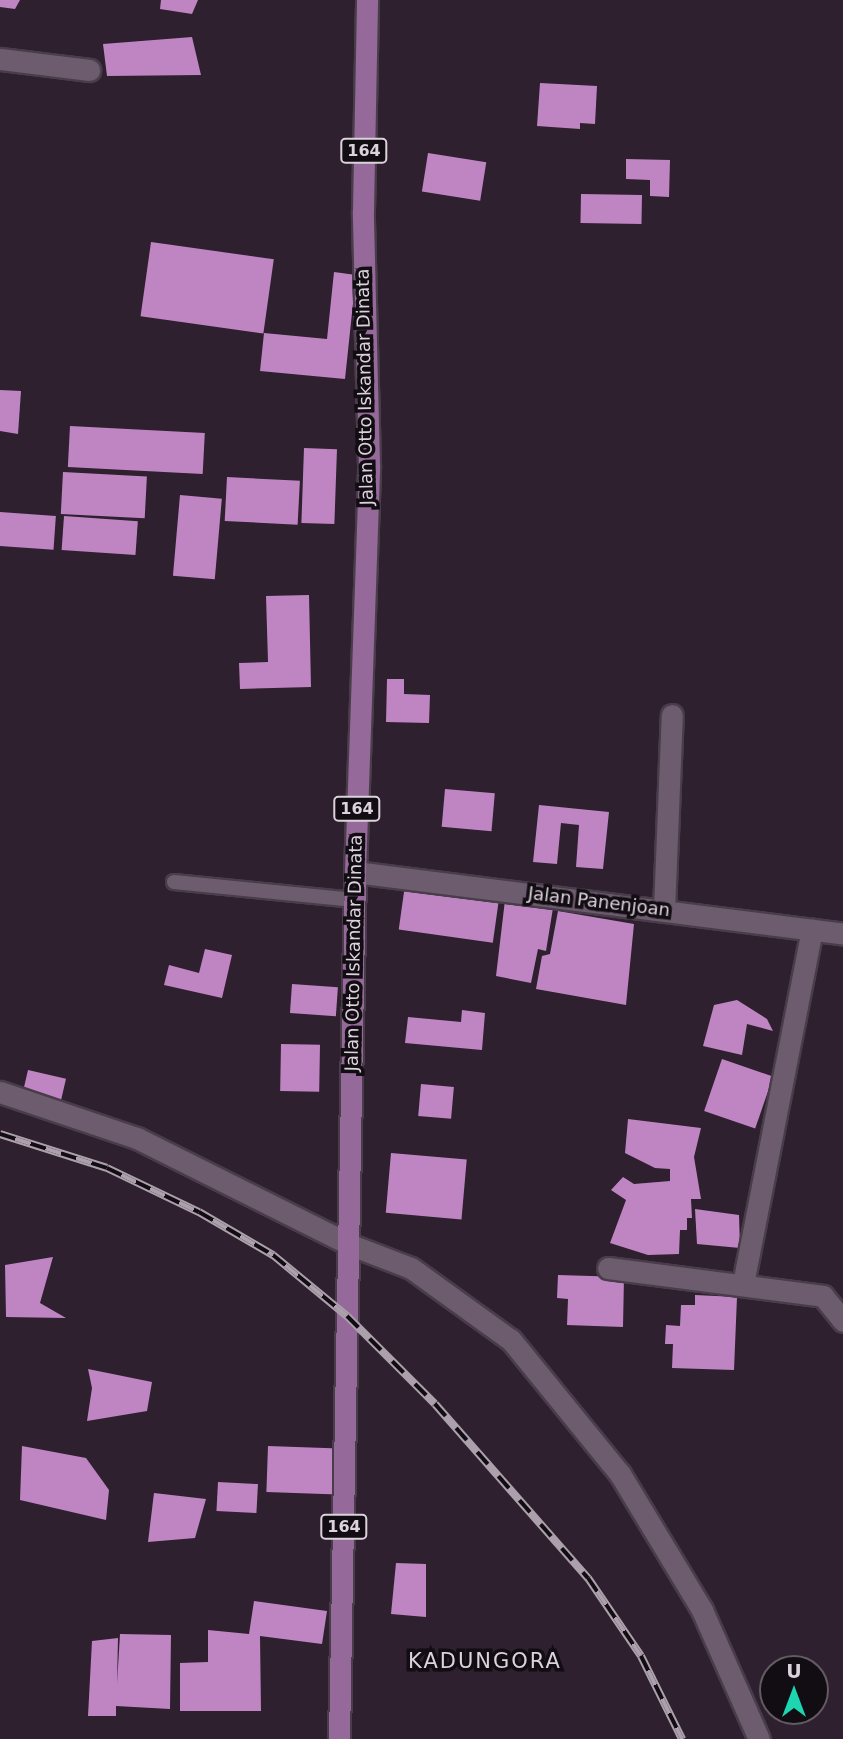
<!DOCTYPE html>
<style>
body{margin:0}
#map{position:relative;width:843px;height:1739px;overflow:hidden;background:#2e202f;font-family:"DejaVu Sans",sans-serif}
div>[style]{position:absolute}
.building>*{inset:0;background:#bf85c3;transform-origin:0 0}
.roads{filter:drop-shadow(2px 0 #493d4a) drop-shadow(-2px 0 #493d4a) drop-shadow(0 2px #493d4a) drop-shadow(0 -2px #493d4a)}
.lane>*{height:14px;margin:-7px;padding:0 7px;transform-origin:7px;border-radius:7px;background:#6d5c6e}
.street>*{height:21px;margin:-10.5px;padding:0 10.5px;transform-origin:10.5px;border-radius:10.5px;background:#6d5c6e}
.primary>*{height:21px;margin:-10.5px;padding:0 10.5px;transform-origin:10.5px;border-radius:10.5px;background:#956999}
.rail>*{height:8px;margin-top:-4px;transform-origin:0;background:repeating-linear-gradient(90deg,#120c13 0 16px,#aba0ab 0 32px);box-sizing:border-box;border-block:2px solid #aba0ab}
span{translate:-50% -50%;white-space:nowrap;text-align:center;line-height:1.15;-webkit-text-stroke:7px #120c13;paint-order:stroke}
.shield-label span{padding:2px 5px;background:#120c13;border:2px solid;border-radius:5px;-webkit-text-stroke-width:0}
.shield-label{font-size:16px;color:#dcd2dc;font-weight:700}
.street-label{font-size:18px;color:#dcd2dc}
.quarter-label{font-size:21px;color:#dcd2dc;letter-spacing:2px}
.north{position:absolute;left:759px;top:1655px;width:70px;height:70px;box-sizing:border-box;background:#120c13;border:2px solid #635b63;border-radius:50%;rotate:0deg;font-size:19px;font-weight:700;line-height:28px;text-align:center;color:#dcd2dc}
.north::after{content:'';display:block;margin:auto;width:24px;height:32px;background:#1dd5b1;clip-path:polygon(50% 0,100% 100%,50% 72%,0 100%)}
</style>
<div id="map">
<div class="building">
<i style="clip-path:polygon(0 0,20px 0,15px 9px,0 7px)"></i>
<i style="clip-path:polygon(161px 0,198px 0,192px 14px,160px 9px)"></i>
<i style="clip-path:polygon(192px 37px,201px 75px,107px 76px,103px 44px)"></i>
<i style="clip-path:polygon(540px 83px,597px 86px,595px 124px,580px 123px,580px 129px,537px 126px)"></i>
<i style="left:428px;top:153px;width:59px;height:39px;rotate:9deg"></i>
<i style="clip-path:polygon(626px 159px,670px 160px,669px 197px,650px 196px,650px 180px,626px 179px)"></i>
<i style="left:581px;top:194px;width:61px;height:29px;rotate:1deg"></i>
<i style="left:151px;top:242px;width:124px;height:75px;rotate:8deg"></i>
<i style="clip-path:polygon(334px 272px,356px 275px,345px 379px,260px 371px,264px 333px,327px 339px)"></i>
<i style="clip-path:polygon(0 390px,21px 391px,18px 434px,0 431px)"></i>
<i style="left:70px;top:426px;width:135px;height:41px;rotate:3deg"></i>
<i style="left:304px;top:448px;width:33px;height:75px;rotate:2deg"></i>
<i style="left:63px;top:472px;width:84px;height:42px;rotate:3deg"></i>
<i style="left:227px;top:477px;width:73px;height:44px;rotate:3deg"></i>
<i style="left:180px;top:495px;width:42px;height:81px;rotate:5deg"></i>
<i style="left:0;top:512px;width:56px;height:34px;rotate:4deg"></i>
<i style="left:64px;top:516px;width:74px;height:34px;rotate:4deg"></i>
<i style="clip-path:polygon(309px 595px,311px 687px,240px 689px,239px 663px,268px 662px,266px 596px)"></i>
<i style="clip-path:polygon(387px 679px,404px 679px,404px 694px,430px 695px,429px 723px,386px 722px)"></i>
<i style="left:445px;top:789px;width:50px;height:38px;rotate:5deg"></i>
<i style="clip-path:polygon(539px 805px,609px 812px,603px 869px,576px 867px,579px 825px,561px 823px,557px 864px,533px 862px)"></i>
<i style="left:405px;top:885px;width:95px;height:45px;rotate:8deg"></i>
<i style="clip-path:polygon(505px 900px,553px 908px,546px 951px,538px 949px,531px 983px,496px 976px)"></i>
<i style="clip-path:polygon(558px 911px,634px 924px,626px 1005px,536px 989px,542px 956px,550px 954px)"></i>
<i style="clip-path:polygon(205px 949px,232px 955px,222px 998px,164px 985px,169px 965px,199px 973px)"></i>
<i style="left:292px;top:984px;width:46px;height:29px;rotate:4deg"></i>
<i style="clip-path:polygon(737px 1000px,767px 1019px,773px 1031px,747px 1024px,742px 1055px,703px 1046px,714px 1005px)"></i>
<i style="clip-path:polygon(462px 1010px,485px 1013px,482px 1050px,405px 1043px,408px 1017px,461px 1022px)"></i>
<i style="left:281px;top:1044px;width:39px;height:47px;rotate:1deg"></i>
<i style="left:722px;top:1059px;width:54px;height:55px;rotate:19deg"></i>
<i style="left:28px;top:1070px;width:39px;height:26px;rotate:13deg"></i>
<i style="left:421px;top:1084px;width:33px;height:32px;rotate:5deg"></i>
<i style="clip-path:polygon(628px 1119px,701px 1128px,694px 1157px,701px 1199px,691px 1199px,692px 1218px,687px 1218px,687px 1230px,680px 1230px,679px 1254px,648px 1255px,610px 1243px,626px 1200px,611px 1190px,623px 1177px,634px 1184px,670px 1181px,670px 1169px,655px 1168px,625px 1153px)"></i>
<i style="left:391px;top:1153px;width:76px;height:60px;rotate:5deg"></i>
<i style="clip-path:polygon(695px 1209px,739px 1215px,740px 1248px,697px 1244px)"></i>
<i style="clip-path:polygon(53px 1257px,40px 1303px,66px 1318px,6px 1317px,5px 1265px)"></i>
<i style="clip-path:polygon(558px 1275px,624px 1277px,623px 1327px,567px 1325px,568px 1299px,557px 1298px)"></i>
<i style="clip-path:polygon(695px 1295px,737px 1297px,734px 1370px,672px 1368px,673px 1344px,665px 1344px,666px 1325px,680px 1326px,681px 1305px,695px 1305px)"></i>
<i style="clip-path:polygon(88px 1369px,152px 1382px,147px 1411px,87px 1421px,92px 1388px)"></i>
<i style="clip-path:polygon(22px 1446px,86px 1458px,109px 1490px,106px 1520px,20px 1500px)"></i>
<i style="left:268px;top:1446px;width:71px;height:46px;rotate:2deg"></i>
<i style="left:218px;top:1482px;width:40px;height:29px;rotate:3deg"></i>
<i style="clip-path:polygon(154px 1493px,206px 1499px,195px 1538px,148px 1542px)"></i>
<i style="clip-path:polygon(396px 1563px,426px 1564px,426px 1617px,391px 1614px)"></i>
<i style="clip-path:polygon(254px 1601px,327px 1611px,322px 1644px,260px 1636px,261px 1711px,180px 1711px,180px 1663px,208px 1662px,208px 1630px,249px 1634px)"></i>
<i style="clip-path:polygon(120px 1634px,171px 1635px,170px 1709px,116px 1706px,116px 1716px,88px 1716px,92px 1641px,118px 1638px,117px 1684px)"></i>
</div>
<div class="roads">
<div class="lane">
<i style="left:174px;top:882px;width:181px;rotate:5.7deg"></i>
</div>
<div class="street">
<i style="left:0;top:59px;width:90px;rotate:7deg"></i>
<i style="left:355px;top:872px;width:492px;rotate:7.2deg"></i>
<i style="left:664px;top:910px;width:195px;rotate:-87.7deg"></i>
<i style="left:0;top:1092px;width:145px;rotate:18.6deg"></i>
<i style="left:137px;top:1138px;width:239px;rotate:26.6deg"></i>
<i style="left:351px;top:1245px;width:64px;rotate:21deg"></i>
<i style="left:411px;top:1268px;width:123px;rotate:35.8deg"></i>
<i style="left:511px;top:1340px;width:173px;rotate:50.9deg"></i>
<i style="left:620px;top:1474px;width:159px;rotate:58.9deg"></i>
<i style="left:702px;top:1610px;width:141px;rotate:66.2deg"></i>
<i style="left:608px;top:1268px;width:217px;rotate:7.4deg"></i>
<i style="left:823px;top:1296px;width:32px;rotate:51deg"></i>
<i style="left:743px;top:1284px;width:361px;rotate:-79deg"></i>
</div>
<div class="primary">
<i style="left:339px;top:1739px;width:867px;rotate:-88.94deg"></i>
<i style="left:355px;top:872px;width:407px;rotate:-88deg"></i>
<i style="left:369px;top:465px;width:254px;rotate:-91.4deg"></i>
<i style="left:363px;top:211px;width:211px;rotate:-88.9deg"></i>
</div>
</div>
<div class="rail">
<i style="left:0;top:1134px;width:112px;rotate:17.6deg"></i>
<i style="left:107px;top:1168px;width:102px;rotate:25.6deg"></i>
<i style="left:199px;top:1212px;width:86px;rotate:30.2deg"></i>
<i style="left:273px;top:1255px;width:96px;rotate:39.5deg"></i>
<i style="left:347px;top:1316px;width:124px;rotate:45deg"></i>
<i style="left:435px;top:1404px;width:232px;rotate:48.7deg"></i>
<i style="left:588px;top:1578px;width:94px;rotate:55.8deg"></i>
<i style="left:641px;top:1656px;width:93px;rotate:63.7deg"></i>
</div>
<div class="shield-label">
<span style="left:364px;top:151px">164</span>
<span style="left:357px;top:809px">164</span>
<span style="left:344px;top:1527px">164</span>
</div>
<div class="street-label">
<span style="left:365px;top:387px;rotate:-91deg">Jalan Otto Iskandar Dinata</span>
<span style="left:599px;top:902px;rotate:7deg">Jalan Panenjoan</span>
<span style="left:354px;top:953px;rotate:-89deg">Jalan Otto Iskandar Dinata</span>
</div>
<div class="quarter-label">
<span style="left:485px;top:1661px">KADUNGORA</span>
</div>
<div class="north">U</div>
</div>
